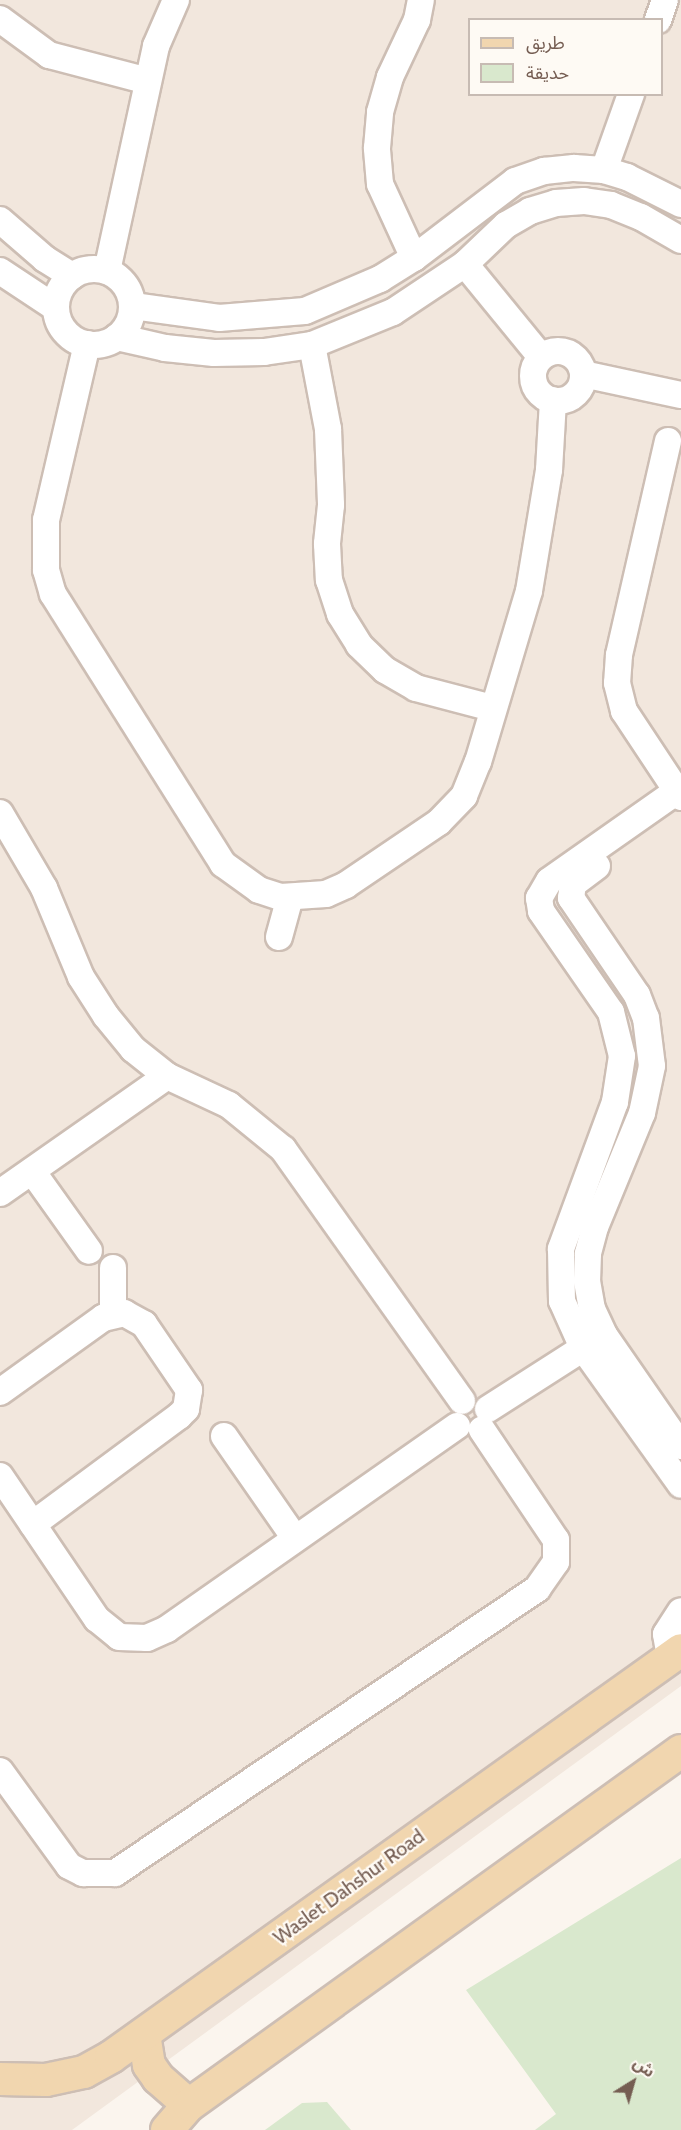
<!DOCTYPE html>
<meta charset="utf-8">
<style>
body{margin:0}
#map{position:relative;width:681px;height:2130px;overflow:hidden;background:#fbf5ee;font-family:Cabin,"Noto Sans Arabic",sans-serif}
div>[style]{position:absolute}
.residential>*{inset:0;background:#f2e7dd}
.green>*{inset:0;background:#d9e8cd}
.roads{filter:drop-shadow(2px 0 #cdbeb4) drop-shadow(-2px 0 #cdbeb4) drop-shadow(0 2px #cdbeb4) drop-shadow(0 -2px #cdbeb4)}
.minor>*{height:26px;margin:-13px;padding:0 13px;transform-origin:13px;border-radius:13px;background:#fff}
.minor>.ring{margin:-13px;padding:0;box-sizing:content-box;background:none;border:26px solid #fff;border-radius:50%}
.major>*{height:32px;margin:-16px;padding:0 16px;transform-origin:16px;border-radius:16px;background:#f1d6af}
span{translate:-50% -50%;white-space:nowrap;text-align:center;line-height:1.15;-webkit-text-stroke:4.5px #fefaf4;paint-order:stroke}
.street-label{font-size:20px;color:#755d52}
.legend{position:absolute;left:468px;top:18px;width:195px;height:78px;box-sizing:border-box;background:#fefaf4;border:2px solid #c7bbb3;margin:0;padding:8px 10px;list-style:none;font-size:18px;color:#755d52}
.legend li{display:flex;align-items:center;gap:12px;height:30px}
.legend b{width:30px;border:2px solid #c7bbb3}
.north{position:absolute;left:603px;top:2052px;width:60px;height:60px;-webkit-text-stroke:4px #fefaf4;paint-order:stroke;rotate:37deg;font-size:16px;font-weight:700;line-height:24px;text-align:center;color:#755d52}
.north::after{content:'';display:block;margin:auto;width:21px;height:27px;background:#755d52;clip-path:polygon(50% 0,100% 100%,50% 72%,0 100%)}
</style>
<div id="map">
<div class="residential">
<i style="clip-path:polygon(evenodd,0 0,681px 0,681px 1686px,72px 2130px,0 2130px,0 0,470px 20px,662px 20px,662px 94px,470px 94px,470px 20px)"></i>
</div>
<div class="green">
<i style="clip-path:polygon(681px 1858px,681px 2130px,535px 2130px,556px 2114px,466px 1990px)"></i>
<i style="clip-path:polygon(327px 2102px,351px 2130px,265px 2130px,302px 2103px)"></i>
</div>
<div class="roads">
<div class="minor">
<i style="left:0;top:19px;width:61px;rotate:36.3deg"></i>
<i style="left:49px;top:55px;width:102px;rotate:14.7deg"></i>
<i style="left:658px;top:20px;width:21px;rotate:-71deg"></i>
<i style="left:604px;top:170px;width:81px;rotate:-70.4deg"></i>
<i style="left:0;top:220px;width:60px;rotate:40.9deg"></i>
<i style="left:45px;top:259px;width:32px;rotate:32deg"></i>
<i style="left:414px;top:258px;width:81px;rotate:-114.7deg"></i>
<i style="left:380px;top:184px;width:36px;rotate:-95deg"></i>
<i style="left:377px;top:148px;width:36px;rotate:-85deg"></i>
<i style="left:380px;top:112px;width:36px;rotate:-74deg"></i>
<i style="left:390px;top:77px;width:63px;rotate:-64.7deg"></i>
<i style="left:417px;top:20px;width:20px;rotate:-79deg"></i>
<i style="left:465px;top:264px;width:120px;rotate:50.7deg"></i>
<i class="ring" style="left:56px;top:269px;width:50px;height:50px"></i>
<i style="left:0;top:271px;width:67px;rotate:33.5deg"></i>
<i style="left:107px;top:271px;width:230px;rotate:-77.7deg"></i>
<i style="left:156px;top:46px;width:50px;rotate:-66.5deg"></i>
<i style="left:133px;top:306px;width:87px;rotate:7.9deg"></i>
<i style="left:219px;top:318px;width:86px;rotate:-4.7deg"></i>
<i style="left:305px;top:311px;width:82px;rotate:-23.1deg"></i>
<i style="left:380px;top:279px;width:40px;rotate:-32deg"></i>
<i style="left:414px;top:258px;width:127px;rotate:-37.3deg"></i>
<i style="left:515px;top:181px;width:31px;rotate:-19deg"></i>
<i style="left:544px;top:171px;width:30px;rotate:-6deg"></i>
<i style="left:574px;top:168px;width:30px;rotate:4deg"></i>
<i style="left:604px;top:170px;width:24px;rotate:17deg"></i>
<i style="left:627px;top:177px;width:60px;rotate:26.6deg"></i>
<i style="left:117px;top:337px;width:49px;rotate:12.9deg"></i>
<i style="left:165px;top:348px;width:49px;rotate:5.8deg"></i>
<i style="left:214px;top:353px;width:50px;rotate:-1.1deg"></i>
<i style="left:264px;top:352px;width:49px;rotate:-8.3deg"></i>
<i style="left:312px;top:345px;width:87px;rotate:-22.2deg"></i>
<i style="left:393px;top:312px;width:87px;rotate:-33.7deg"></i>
<i style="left:465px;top:264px;width:57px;rotate:-43.6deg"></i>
<i style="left:506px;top:225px;width:28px;rotate:-30deg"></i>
<i style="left:530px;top:211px;width:27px;rotate:-17deg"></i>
<i style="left:556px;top:203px;width:28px;rotate:-4deg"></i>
<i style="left:584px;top:201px;width:27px;rotate:8deg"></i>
<i style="left:611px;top:205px;width:32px;rotate:22deg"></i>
<i style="left:641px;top:217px;width:46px;rotate:29.9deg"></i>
<i style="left:87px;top:344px;width:181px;rotate:103.1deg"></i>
<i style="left:46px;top:520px;width:50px;rotate:90deg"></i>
<i style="left:46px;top:570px;width:25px;rotate:74deg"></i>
<i style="left:53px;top:594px;width:319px;rotate:57.8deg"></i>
<i style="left:223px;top:864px;width:44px;rotate:35.8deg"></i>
<i style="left:259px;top:890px;width:23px;rotate:18deg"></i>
<i style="left:281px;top:897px;width:45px;rotate:-3.8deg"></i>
<i style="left:326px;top:894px;width:22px;rotate:-24deg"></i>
<i style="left:346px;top:885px;width:112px;rotate:-34.1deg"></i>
<i style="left:439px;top:822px;width:36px;rotate:-46deg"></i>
<i style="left:464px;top:796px;width:37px;rotate:-68deg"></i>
<i style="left:478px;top:762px;width:178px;rotate:-73.4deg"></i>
<i style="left:529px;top:591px;width:123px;rotate:-80.6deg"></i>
<i style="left:549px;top:470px;width:70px;rotate:-86.7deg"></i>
<i style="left:312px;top:345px;width:86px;rotate:79.2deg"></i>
<i style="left:328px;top:429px;width:76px;rotate:87.7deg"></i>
<i style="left:331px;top:505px;width:39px;rotate:96deg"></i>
<i style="left:327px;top:544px;width:36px;rotate:87deg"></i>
<i style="left:329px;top:580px;width:36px;rotate:72deg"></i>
<i style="left:340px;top:614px;width:36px;rotate:58deg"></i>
<i style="left:359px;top:645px;width:36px;rotate:44deg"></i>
<i style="left:385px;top:670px;width:36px;rotate:30deg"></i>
<i style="left:416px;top:688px;width:79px;rotate:14.7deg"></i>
<i class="ring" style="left:533px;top:351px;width:24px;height:24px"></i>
<i style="left:583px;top:374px;width:100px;rotate:12.1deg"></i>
<i style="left:668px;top:441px;width:220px;rotate:102.9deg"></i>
<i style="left:619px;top:655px;width:28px;rotate:94deg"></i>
<i style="left:617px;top:683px;width:29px;rotate:76deg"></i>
<i style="left:624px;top:711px;width:103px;rotate:56.5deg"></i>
<i style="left:677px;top:791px;width:156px;rotate:144.9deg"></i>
<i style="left:549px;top:881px;width:20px;rotate:120deg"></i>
<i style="left:539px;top:898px;width:13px;rotate:81deg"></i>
<i style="left:541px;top:911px;width:123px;rotate:55.3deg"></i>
<i style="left:611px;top:1012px;width:45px;rotate:76deg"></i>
<i style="left:622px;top:1056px;width:47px;rotate:98.7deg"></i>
<i style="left:615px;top:1102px;width:157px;rotate:110.2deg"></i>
<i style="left:561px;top:1249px;width:52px;rotate:88.9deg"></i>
<i style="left:562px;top:1301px;width:51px;rotate:65.9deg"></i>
<i style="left:583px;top:1348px;width:168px;rotate:54.4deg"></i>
<i style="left:0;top:813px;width:87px;rotate:59.6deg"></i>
<i style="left:44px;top:888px;width:96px;rotate:67.4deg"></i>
<i style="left:81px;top:977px;width:46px;rotate:57.3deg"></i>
<i style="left:106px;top:1016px;width:43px;rotate:50.7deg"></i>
<i style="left:133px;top:1049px;width:43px;rotate:38.5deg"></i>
<i style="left:167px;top:1076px;width:68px;rotate:25.1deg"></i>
<i style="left:229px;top:1105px;width:70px;rotate:39.2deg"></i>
<i style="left:283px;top:1149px;width:309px;rotate:54.6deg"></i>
<i style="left:597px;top:866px;width:30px;rotate:143deg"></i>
<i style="left:573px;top:884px;width:14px;rotate:98deg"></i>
<i style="left:571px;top:898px;width:117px;rotate:55.8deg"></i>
<i style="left:637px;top:995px;width:25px;rotate:69deg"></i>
<i style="left:646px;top:1018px;width:48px;rotate:82.9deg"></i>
<i style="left:652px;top:1066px;width:48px;rotate:102deg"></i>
<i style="left:642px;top:1113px;width:123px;rotate:112.4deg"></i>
<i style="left:595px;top:1227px;width:28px;rotate:105deg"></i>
<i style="left:588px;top:1254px;width:27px;rotate:92deg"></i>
<i style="left:587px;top:1281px;width:28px;rotate:80deg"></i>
<i style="left:592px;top:1309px;width:29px;rotate:65deg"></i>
<i style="left:604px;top:1335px;width:135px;rotate:55.3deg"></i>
<i style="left:279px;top:937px;width:41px;rotate:-74.6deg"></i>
<i style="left:32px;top:1171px;width:98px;rotate:54.5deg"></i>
<i style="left:0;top:1193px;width:204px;rotate:-35deg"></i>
<i style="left:113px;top:1268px;width:45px;rotate:90deg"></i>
<i style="left:0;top:1392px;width:127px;rotate:-35.7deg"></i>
<i style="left:103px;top:1318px;width:22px;rotate:-13deg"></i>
<i style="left:124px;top:1313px;width:23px;rotate:29deg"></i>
<i style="left:144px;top:1324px;width:80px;rotate:55.7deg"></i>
<i style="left:189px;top:1390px;width:19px;rotate:99deg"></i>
<i style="left:186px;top:1409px;width:10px;rotate:135deg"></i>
<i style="left:179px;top:1416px;width:182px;rotate:143.5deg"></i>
<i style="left:488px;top:1409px;width:128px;rotate:-32.6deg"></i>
<i style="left:224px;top:1436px;width:124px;rotate:55.2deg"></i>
<i style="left:0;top:1476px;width:173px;rotate:55.9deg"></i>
<i style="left:97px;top:1619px;width:28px;rotate:39deg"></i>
<i style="left:119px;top:1637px;width:28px;rotate:2deg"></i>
<i style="left:147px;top:1638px;width:22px;rotate:-24deg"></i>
<i style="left:167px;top:1629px;width:354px;rotate:-35deg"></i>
<i style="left:670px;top:1657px;width:23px;rotate:-100deg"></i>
<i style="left:666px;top:1634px;width:27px;rotate:-57deg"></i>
<i style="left:0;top:1771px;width:117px;rotate:54deg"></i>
<i style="left:69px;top:1866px;width:16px;rotate:27deg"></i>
<i style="left:83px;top:1873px;width:32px"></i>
<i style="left:115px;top:1873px;width:509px;rotate:-33.94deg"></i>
<i style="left:537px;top:1589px;width:33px;rotate:-55deg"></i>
<i style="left:556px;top:1562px;width:22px;rotate:-90deg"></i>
<i style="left:556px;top:1540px;width:133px;rotate:-123.9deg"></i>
</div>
<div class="major">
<i style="left:144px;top:2034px;width:31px;rotate:81deg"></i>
<i style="left:149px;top:2065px;width:16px;rotate:55deg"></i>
<i style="left:158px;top:2078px;width:41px;rotate:41.1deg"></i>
<i style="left:0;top:2079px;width:46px;rotate:1.2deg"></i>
<i style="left:46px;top:2080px;width:39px;rotate:-12deg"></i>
<i style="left:84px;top:2072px;width:31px;rotate:-29deg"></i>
<i style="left:111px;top:2057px;width:700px;rotate:-35.53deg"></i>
<i style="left:167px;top:2130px;width:33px;rotate:-49deg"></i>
<i style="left:189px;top:2105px;width:606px;rotate:-35.74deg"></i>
</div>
</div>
<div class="street-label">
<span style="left:349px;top:1887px;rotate:-36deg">Waslet Dahshur Road</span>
</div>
<ul class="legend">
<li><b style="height:8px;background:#f1d6af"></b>طريق</li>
<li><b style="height:16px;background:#d9e8cd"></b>حديقة</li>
</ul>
<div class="north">ش</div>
</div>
